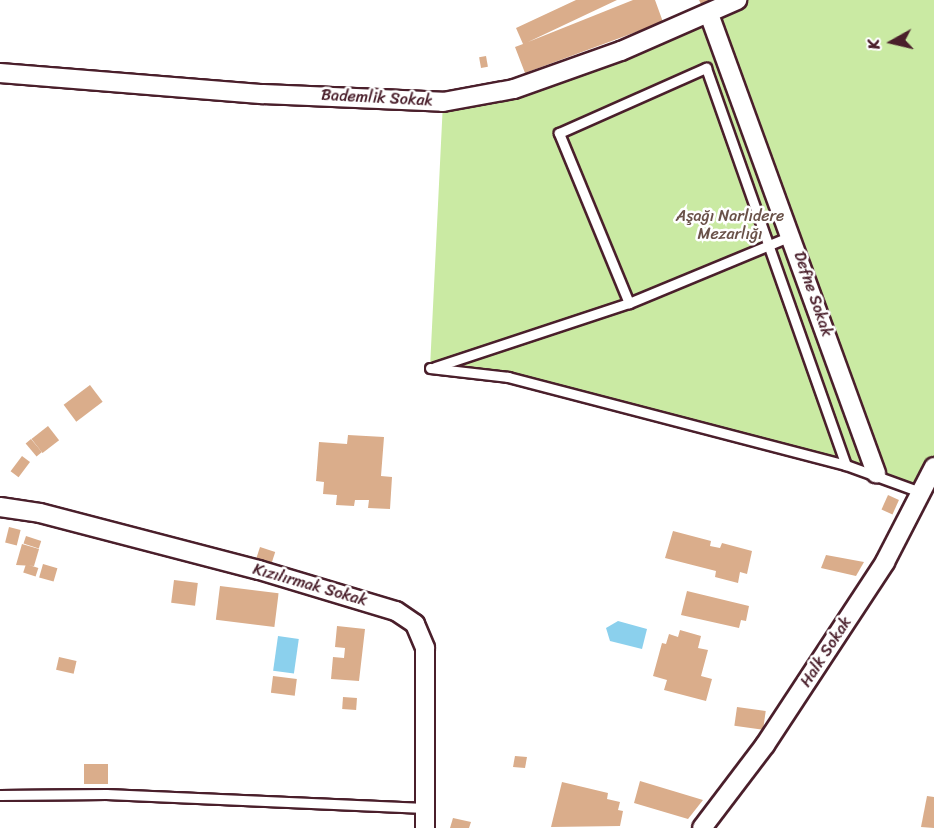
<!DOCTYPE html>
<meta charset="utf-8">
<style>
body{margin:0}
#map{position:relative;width:934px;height:828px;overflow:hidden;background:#fff;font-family:Sriracha,sans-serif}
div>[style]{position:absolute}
.green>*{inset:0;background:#caeaa3}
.water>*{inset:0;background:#8bd0ed;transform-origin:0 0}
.building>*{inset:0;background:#daad8b;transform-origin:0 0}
.roads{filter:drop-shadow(2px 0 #4a1f2b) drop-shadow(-2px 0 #4a1f2b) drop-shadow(0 2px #4a1f2b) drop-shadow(0 -2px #4a1f2b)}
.lane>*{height:9px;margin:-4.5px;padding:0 4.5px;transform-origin:4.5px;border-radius:4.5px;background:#fff}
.street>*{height:18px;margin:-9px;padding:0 9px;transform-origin:9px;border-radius:9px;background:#fff}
span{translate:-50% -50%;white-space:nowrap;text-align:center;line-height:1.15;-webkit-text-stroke:5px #fff;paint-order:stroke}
.street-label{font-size:16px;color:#4a1f2b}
.park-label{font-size:16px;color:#6a5249}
.north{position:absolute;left:862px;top:12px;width:60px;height:60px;-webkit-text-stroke:4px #fff;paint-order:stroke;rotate:262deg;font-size:16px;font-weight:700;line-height:24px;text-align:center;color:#4a1f2b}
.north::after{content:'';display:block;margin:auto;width:21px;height:27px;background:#4a1f2b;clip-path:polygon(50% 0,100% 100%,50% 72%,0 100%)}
</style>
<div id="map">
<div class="green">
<i style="clip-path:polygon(737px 0,934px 0,934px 467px,920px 492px,876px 474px,508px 377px,430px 368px,443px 102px,514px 89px)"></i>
</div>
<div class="water">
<i style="clip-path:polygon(618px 621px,647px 629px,642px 649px,610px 641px,606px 628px)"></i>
<i style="left:278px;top:636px;width:21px;height:35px;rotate:8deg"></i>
</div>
<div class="building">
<i style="clip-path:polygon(576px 0,617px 0,528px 42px,633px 0,655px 0,663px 22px,525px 73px,515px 47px,523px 44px,516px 28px)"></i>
<i style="clip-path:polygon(699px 0,715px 0,702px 6px)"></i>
<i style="left:486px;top:56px;width:11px;height:7px;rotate:80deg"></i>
<i style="left:90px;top:385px;width:21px;height:33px;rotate:53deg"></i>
<i style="left:48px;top:426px;width:18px;height:21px;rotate:52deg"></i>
<i style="clip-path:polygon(348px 435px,384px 437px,381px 476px,392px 477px,390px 509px,368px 508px,369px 500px,355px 500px,354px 506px,336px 505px,337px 495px,323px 494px,324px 482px,316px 481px,319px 442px,347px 444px)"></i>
<i style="left:31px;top:439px;width:17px;height:7px;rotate:50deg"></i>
<i style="left:22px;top:456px;width:10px;height:19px;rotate:37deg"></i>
<i style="left:888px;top:495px;width:12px;height:16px;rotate:24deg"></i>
<i style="left:9px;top:527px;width:12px;height:16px;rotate:14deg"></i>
<i style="clip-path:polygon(673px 531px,711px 541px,710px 546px,720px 548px,722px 543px,752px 551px,747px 574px,740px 572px,738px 583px,715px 577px,716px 571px,665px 558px)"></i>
<i style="left:26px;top:536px;width:16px;height:8px;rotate:18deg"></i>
<i style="clip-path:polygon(22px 544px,39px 549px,34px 566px,16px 565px)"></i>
<i style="left:260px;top:547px;width:16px;height:15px;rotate:18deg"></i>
<i style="clip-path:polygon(826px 555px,864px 562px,856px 576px,821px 568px)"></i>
<i style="left:26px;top:564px;width:13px;height:9px;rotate:18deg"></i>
<i style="left:43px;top:564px;width:15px;height:14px;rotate:16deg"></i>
<i style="left:174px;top:580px;width:24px;height:23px;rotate:7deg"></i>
<i style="left:220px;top:586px;width:59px;height:34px;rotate:7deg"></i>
<i style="clip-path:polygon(687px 591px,749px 606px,746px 621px,741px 620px,739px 628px,681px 615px)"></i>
<i style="clip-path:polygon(337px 626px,365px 629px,359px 681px,331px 679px,333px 657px,344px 658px,345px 648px,335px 647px)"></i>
<i style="clip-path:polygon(680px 630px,701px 636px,698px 648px,708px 650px,701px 676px,712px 679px,706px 701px,664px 690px,667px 680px,653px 676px,662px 643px,666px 644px,669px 634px,678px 637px)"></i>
<i style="left:59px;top:657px;width:18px;height:13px;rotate:13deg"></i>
<i style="left:273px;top:676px;width:24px;height:17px;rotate:7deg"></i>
<i style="left:343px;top:697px;width:14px;height:12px;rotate:4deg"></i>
<i style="left:737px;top:707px;width:29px;height:19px;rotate:8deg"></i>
<i style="clip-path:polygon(515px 756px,527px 757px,525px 768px,513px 767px)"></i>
<i style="left:84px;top:764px;width:24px;height:20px"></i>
<i style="clip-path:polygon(640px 781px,703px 800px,688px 819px,634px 803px)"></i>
<i style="clip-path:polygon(562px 782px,608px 793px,607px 799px,620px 802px,618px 810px,623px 811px,620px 826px,551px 827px)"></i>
<i style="clip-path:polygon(927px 796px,934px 797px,934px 828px,921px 827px)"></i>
<i style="clip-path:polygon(453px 818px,471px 822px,469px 828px,450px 828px)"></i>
</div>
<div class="roads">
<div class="lane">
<i style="left:629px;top:303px;width:184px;rotate:-112.4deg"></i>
<i style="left:559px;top:133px;width:161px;rotate:-23.9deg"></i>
<i style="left:706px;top:68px;width:421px;rotate:70.6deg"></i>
<i style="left:435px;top:367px;width:204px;rotate:-18.3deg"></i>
<i style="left:629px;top:303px;width:175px;rotate:-22.5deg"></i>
<i style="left:430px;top:368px;width:79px;rotate:6.6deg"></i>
<i style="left:508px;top:377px;width:349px;rotate:14.6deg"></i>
<i style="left:846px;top:465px;width:79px;rotate:20deg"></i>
<i style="left:0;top:795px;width:106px;rotate:-0.5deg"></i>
<i style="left:106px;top:794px;width:319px;rotate:2.5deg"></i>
</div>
<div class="street">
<i style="left:709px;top:14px;width:489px;rotate:70deg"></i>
<i style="left:0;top:73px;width:264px;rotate:4.6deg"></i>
<i style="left:263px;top:94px;width:180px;rotate:2.5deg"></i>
<i style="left:443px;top:102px;width:72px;rotate:-10.4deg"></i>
<i style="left:514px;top:89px;width:114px;rotate:-19.6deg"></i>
<i style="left:621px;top:51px;width:127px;rotate:-23.7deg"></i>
<i style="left:0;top:507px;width:40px;rotate:8.5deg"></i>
<i style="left:40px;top:513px;width:226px;rotate:14.6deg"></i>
<i style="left:259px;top:570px;width:143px;rotate:16.7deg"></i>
<i style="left:396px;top:611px;width:23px;rotate:34deg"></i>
<i style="left:415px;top:624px;width:26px;rotate:67deg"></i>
<i style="left:425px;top:648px;width:180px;rotate:90deg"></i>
<i style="left:702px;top:828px;width:104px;rotate:-52.8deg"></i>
<i style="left:765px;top:745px;width:219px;rotate:-56.7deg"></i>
<i style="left:885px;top:562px;width:107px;rotate:-62.7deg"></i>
</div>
</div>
<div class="street-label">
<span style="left:377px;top:98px;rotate:3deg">Bademlik Sokak</span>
<span style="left:813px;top:294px;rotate:71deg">Defne Sokak</span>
<span style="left:310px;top:585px;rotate:16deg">Kızılırmak Sokak</span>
<span style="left:826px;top:652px;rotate:-57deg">Halk Sokak</span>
</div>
<div class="park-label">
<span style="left:730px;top:225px">Aşağı Narlıdere<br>Mezarlığı</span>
</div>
<div class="north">K</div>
</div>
